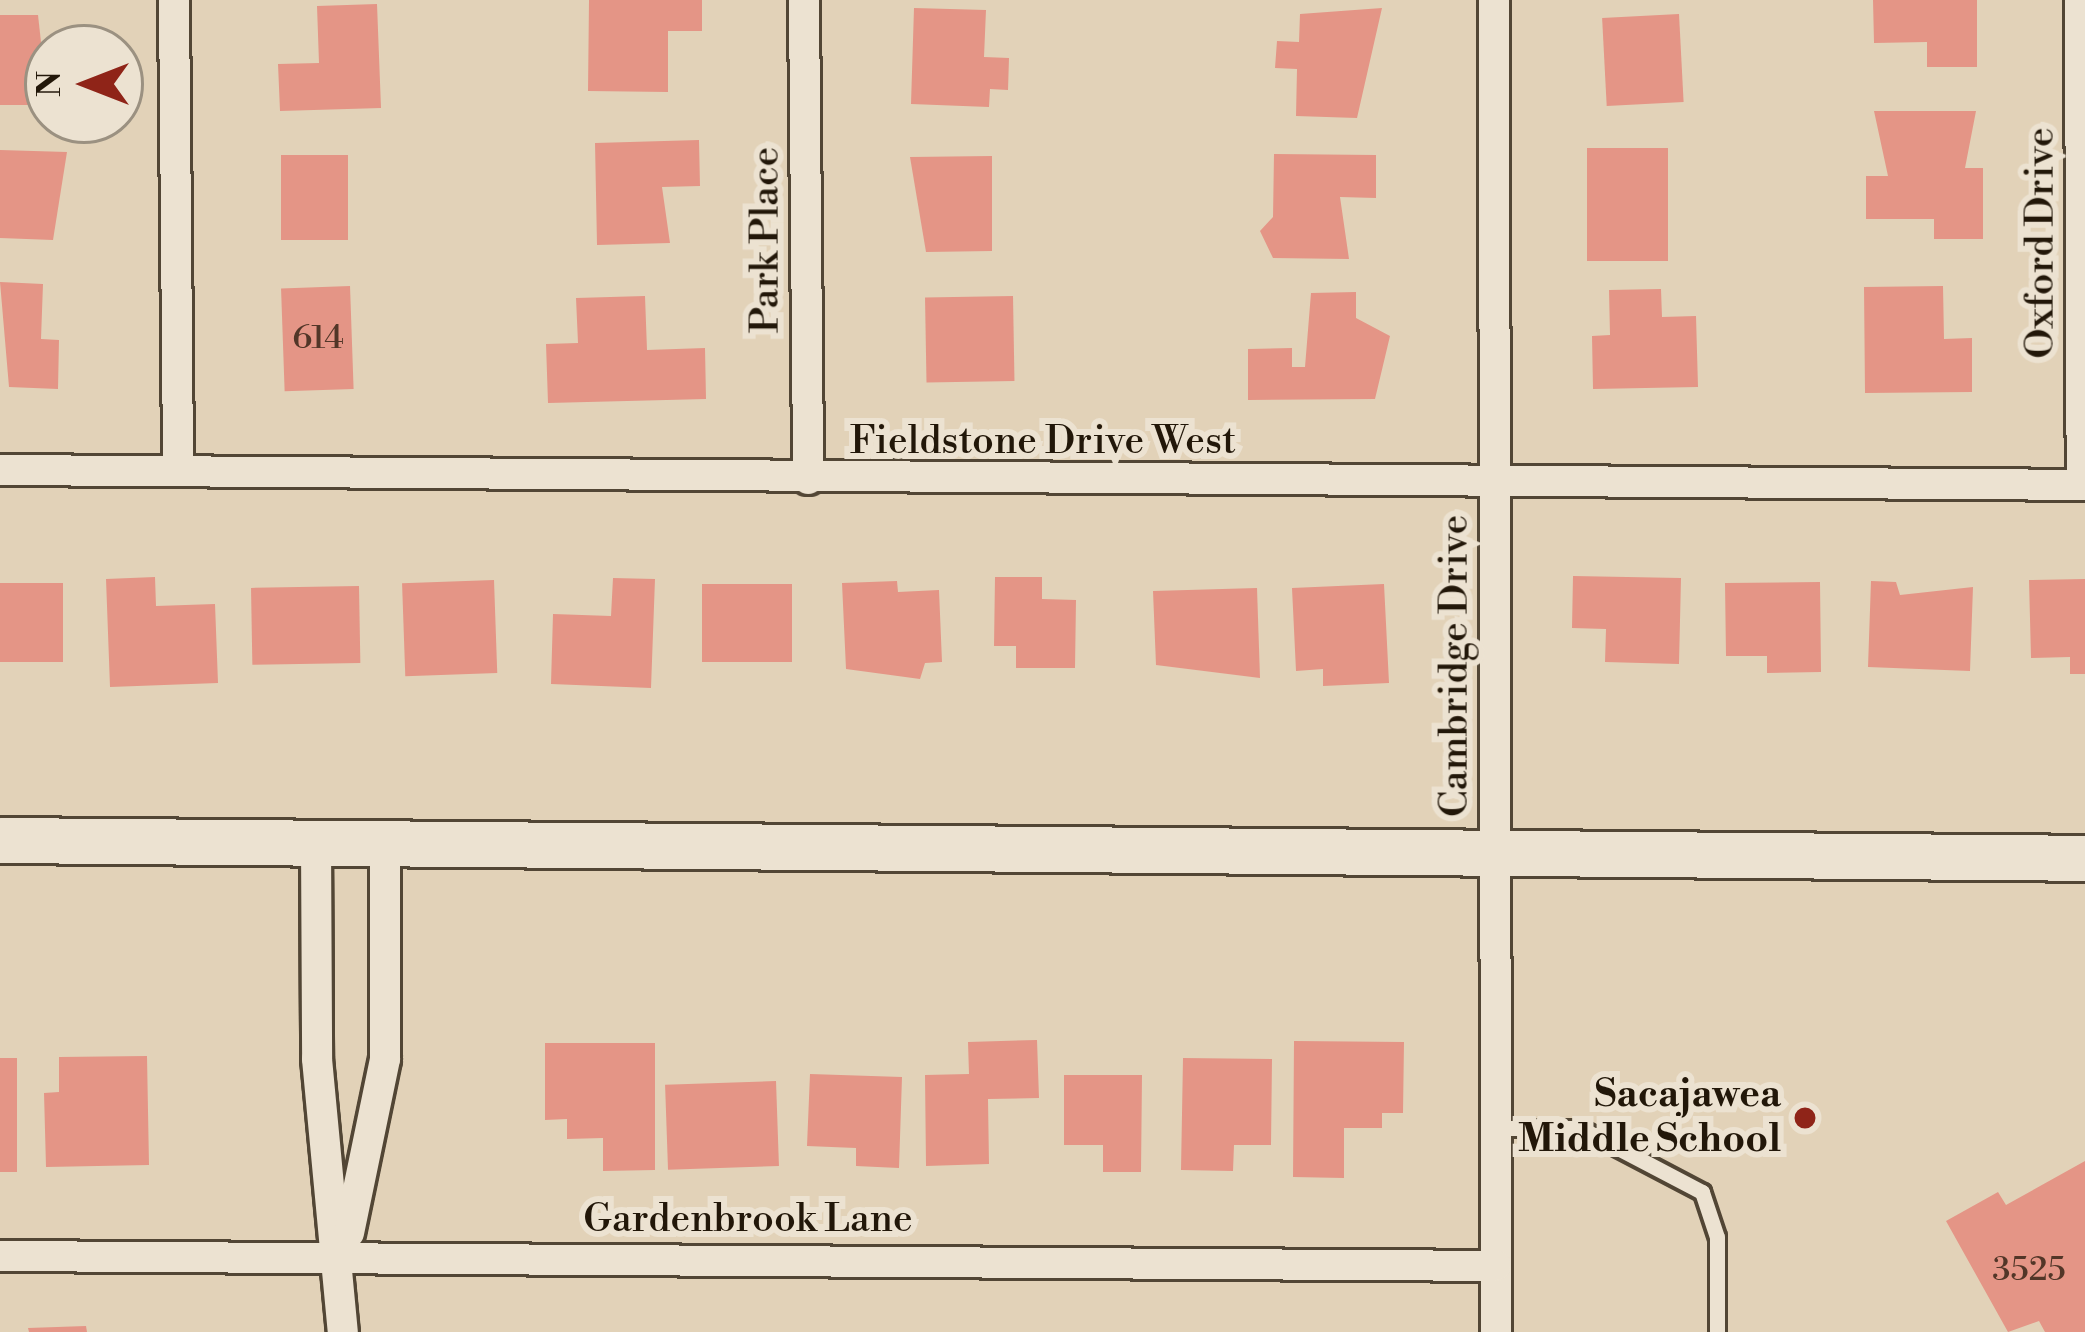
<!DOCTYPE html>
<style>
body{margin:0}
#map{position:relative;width:2085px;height:1332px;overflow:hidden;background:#e2d2b8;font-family:"Libre Bodoni",serif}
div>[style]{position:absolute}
.building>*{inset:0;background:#e49586;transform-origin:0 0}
.roads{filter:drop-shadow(3px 0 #524635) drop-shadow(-3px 0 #524635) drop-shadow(0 3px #524635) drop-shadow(0 -3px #524635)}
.lane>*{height:15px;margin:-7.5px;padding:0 7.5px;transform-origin:7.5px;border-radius:7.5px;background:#ece2d1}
.street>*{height:30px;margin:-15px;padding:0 15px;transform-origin:15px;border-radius:15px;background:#ece2d1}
.secondary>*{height:45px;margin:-22.5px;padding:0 22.5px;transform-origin:22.5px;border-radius:22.5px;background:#ece2d1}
.dots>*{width:33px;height:33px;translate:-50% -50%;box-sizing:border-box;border:6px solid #ece2d1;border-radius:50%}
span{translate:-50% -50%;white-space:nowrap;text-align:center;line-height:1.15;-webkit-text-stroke:12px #ece2d1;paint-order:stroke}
.number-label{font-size:33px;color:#523628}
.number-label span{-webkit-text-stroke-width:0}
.street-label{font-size:39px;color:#221709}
.poi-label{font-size:39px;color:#221709;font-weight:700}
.right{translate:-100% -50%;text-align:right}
.north{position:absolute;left:24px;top:24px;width:120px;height:120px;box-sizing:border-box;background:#ece2d1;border:3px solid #9b9181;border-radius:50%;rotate:270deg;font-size:33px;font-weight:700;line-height:48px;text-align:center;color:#221709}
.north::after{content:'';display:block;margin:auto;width:42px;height:54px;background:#8f2418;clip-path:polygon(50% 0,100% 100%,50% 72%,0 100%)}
</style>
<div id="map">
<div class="building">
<i style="clip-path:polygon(589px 0,702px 0,702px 31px,668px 31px,668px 92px,588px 91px)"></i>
<i style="clip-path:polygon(1873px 0,1977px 0,1977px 67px,1927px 67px,1927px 42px,1874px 43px)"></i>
<i style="clip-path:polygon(377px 4px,381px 108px,280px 111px,278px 64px,319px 63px,317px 6px)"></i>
<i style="clip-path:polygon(914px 8px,986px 10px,984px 57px,1009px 58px,1008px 90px,990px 89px,989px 107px,911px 104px)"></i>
<i style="clip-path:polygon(1382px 8px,1357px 118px,1296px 116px,1297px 69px,1275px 68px,1277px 41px,1299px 42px,1300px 14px)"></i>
<i style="left:1679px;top:14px;width:88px;height:77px;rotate:87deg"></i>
<i style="clip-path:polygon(0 15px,38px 15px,48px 105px,0 105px)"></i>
<i style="clip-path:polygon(1874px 111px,1976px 111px,1965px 168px,1983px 168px,1983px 239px,1934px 239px,1934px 219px,1866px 219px,1866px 176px,1888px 176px)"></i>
<i style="clip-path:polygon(699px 140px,700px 186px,662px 187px,670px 243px,597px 245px,595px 143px)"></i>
<i style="left:1587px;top:148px;width:81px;height:113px"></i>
<i style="clip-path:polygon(0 150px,67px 152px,53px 240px,0 238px)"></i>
<i style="clip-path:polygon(1274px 154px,1376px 155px,1376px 198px,1340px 197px,1349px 259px,1273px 258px,1260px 231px,1273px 217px)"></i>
<i style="left:281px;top:155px;width:67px;height:85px"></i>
<i style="clip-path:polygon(992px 156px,992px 251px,926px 252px,910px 157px)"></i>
<i style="clip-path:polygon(0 282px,43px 284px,41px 339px,59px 340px,58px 389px,9px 387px)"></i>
<i style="left:350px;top:286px;width:103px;height:69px;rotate:88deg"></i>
<i style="clip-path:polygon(1943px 286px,1944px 339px,1972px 338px,1972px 392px,1865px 393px,1864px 287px)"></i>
<i style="clip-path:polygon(1661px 289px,1662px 317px,1696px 316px,1698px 387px,1593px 389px,1592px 336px,1610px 335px,1609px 290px)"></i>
<i style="clip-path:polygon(1356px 292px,1356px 318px,1390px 336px,1375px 399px,1248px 400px,1248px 349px,1292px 348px,1292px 367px,1305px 367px,1311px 293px)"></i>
<i style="clip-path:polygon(645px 296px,647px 350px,705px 348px,706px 399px,548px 403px,546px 344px,578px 343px,576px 298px)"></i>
<i style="left:1013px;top:296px;width:85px;height:88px;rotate:89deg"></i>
<i style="clip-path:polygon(1573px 576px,1681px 578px,1679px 664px,1605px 662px,1606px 629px,1572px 628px)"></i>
<i style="clip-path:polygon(155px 577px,156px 606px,215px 604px,218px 683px,110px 687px,106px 579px)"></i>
<i style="clip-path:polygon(995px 577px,1042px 577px,1042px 599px,1076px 600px,1075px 668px,1016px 668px,1016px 646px,994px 646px)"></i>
<i style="clip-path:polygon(613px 578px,655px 579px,651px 688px,551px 684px,553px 614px,611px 616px)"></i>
<i style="clip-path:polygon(2085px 579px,2085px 674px,2070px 674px,2070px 657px,2031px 658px,2029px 580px)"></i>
<i style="left:494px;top:580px;width:93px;height:92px;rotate:88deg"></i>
<i style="clip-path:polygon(897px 581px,898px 592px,939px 590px,942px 662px,925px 663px,920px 679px,846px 669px,842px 583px)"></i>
<i style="clip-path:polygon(1871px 581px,1896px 582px,1900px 595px,1973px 587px,1970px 671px,1868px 667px)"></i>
<i style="clip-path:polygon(1820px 582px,1821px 672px,1767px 673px,1767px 656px,1726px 656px,1725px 583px)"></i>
<i style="left:0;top:583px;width:63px;height:79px"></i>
<i style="left:702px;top:584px;width:90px;height:78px"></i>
<i style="clip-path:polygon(1384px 584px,1389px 683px,1323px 686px,1323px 669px,1296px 671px,1292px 588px)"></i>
<i style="left:359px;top:586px;width:77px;height:108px;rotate:89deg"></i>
<i style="clip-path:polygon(1257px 588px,1260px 678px,1156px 665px,1153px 591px)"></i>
<i style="clip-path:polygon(1037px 1040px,1039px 1098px,988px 1099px,989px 1164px,926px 1166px,925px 1075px,969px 1074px,968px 1042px)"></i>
<i style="clip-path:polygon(1294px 1041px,1404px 1042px,1403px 1113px,1382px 1113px,1382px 1128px,1344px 1128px,1344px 1178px,1293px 1177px)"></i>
<i style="clip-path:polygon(545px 1043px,655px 1043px,655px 1170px,603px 1171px,603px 1138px,567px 1139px,567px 1119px,545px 1120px)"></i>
<i style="clip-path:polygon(147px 1056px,149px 1165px,46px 1167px,44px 1093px,59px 1092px,59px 1057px)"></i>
<i style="left:0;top:1058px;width:17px;height:114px"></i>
<i style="clip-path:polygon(1183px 1058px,1272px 1059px,1271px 1145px,1234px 1145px,1233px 1171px,1181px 1170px)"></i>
<i style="clip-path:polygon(810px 1074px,902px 1077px,899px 1168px,856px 1166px,856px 1148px,807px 1146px)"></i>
<i style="clip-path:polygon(1064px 1075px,1142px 1075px,1141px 1172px,1103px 1172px,1103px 1145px,1064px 1145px)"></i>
<i style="left:776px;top:1081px;width:85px;height:111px;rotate:88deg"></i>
<i style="clip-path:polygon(2085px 1161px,2085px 1332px,2045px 1332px,2039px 1321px,2008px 1332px,1946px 1221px,1998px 1192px,2006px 1205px)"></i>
<i style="clip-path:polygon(86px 1326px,87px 1332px,29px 1332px,28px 1328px)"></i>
</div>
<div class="roads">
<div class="lane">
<i style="left:1496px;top:1128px;width:84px"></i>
<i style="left:1580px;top:1128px;width:138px;rotate:27.7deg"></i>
<i style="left:1702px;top:1192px;width:47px;rotate:71.6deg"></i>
<i style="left:1717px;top:1237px;width:95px;rotate:90deg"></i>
</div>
<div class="street">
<i style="left:174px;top:0;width:470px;rotate:89.5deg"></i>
<i style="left:804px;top:0;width:479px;rotate:89.5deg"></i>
<i style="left:1494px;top:0;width:1332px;rotate:89.91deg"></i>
<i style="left:2080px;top:0;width:485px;rotate:89.8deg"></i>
<i style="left:0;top:470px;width:2085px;rotate:0.41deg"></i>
<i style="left:316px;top:843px;width:216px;rotate:89.7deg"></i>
<i style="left:317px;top:1059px;width:274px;rotate:84.6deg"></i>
<i style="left:349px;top:1233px;width:178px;rotate:-78.3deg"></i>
<i style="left:385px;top:1059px;width:216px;rotate:-90deg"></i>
<i style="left:0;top:1256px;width:1496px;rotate:0.38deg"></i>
</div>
<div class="secondary">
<i style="left:0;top:840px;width:2085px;rotate:0.49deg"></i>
</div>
</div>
<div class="dots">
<i style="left:1805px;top:1118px;background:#8f2418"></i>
</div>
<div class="number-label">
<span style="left:318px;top:339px">614</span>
<span style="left:2029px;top:1271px">3525</span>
</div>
<div class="street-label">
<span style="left:767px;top:240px;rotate:-90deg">Park Place</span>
<span style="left:2042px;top:243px;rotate:-90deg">Oxford Drive</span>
<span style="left:1043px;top:442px">Fieldstone Drive West</span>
<span style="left:1456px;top:666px;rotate:-90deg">Cambridge Drive</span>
<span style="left:748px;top:1220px">Gardenbrook Lane</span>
</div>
<div class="poi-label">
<span class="right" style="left:1781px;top:1118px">Sacajawea<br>Middle School</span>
</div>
<div class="north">N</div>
</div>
